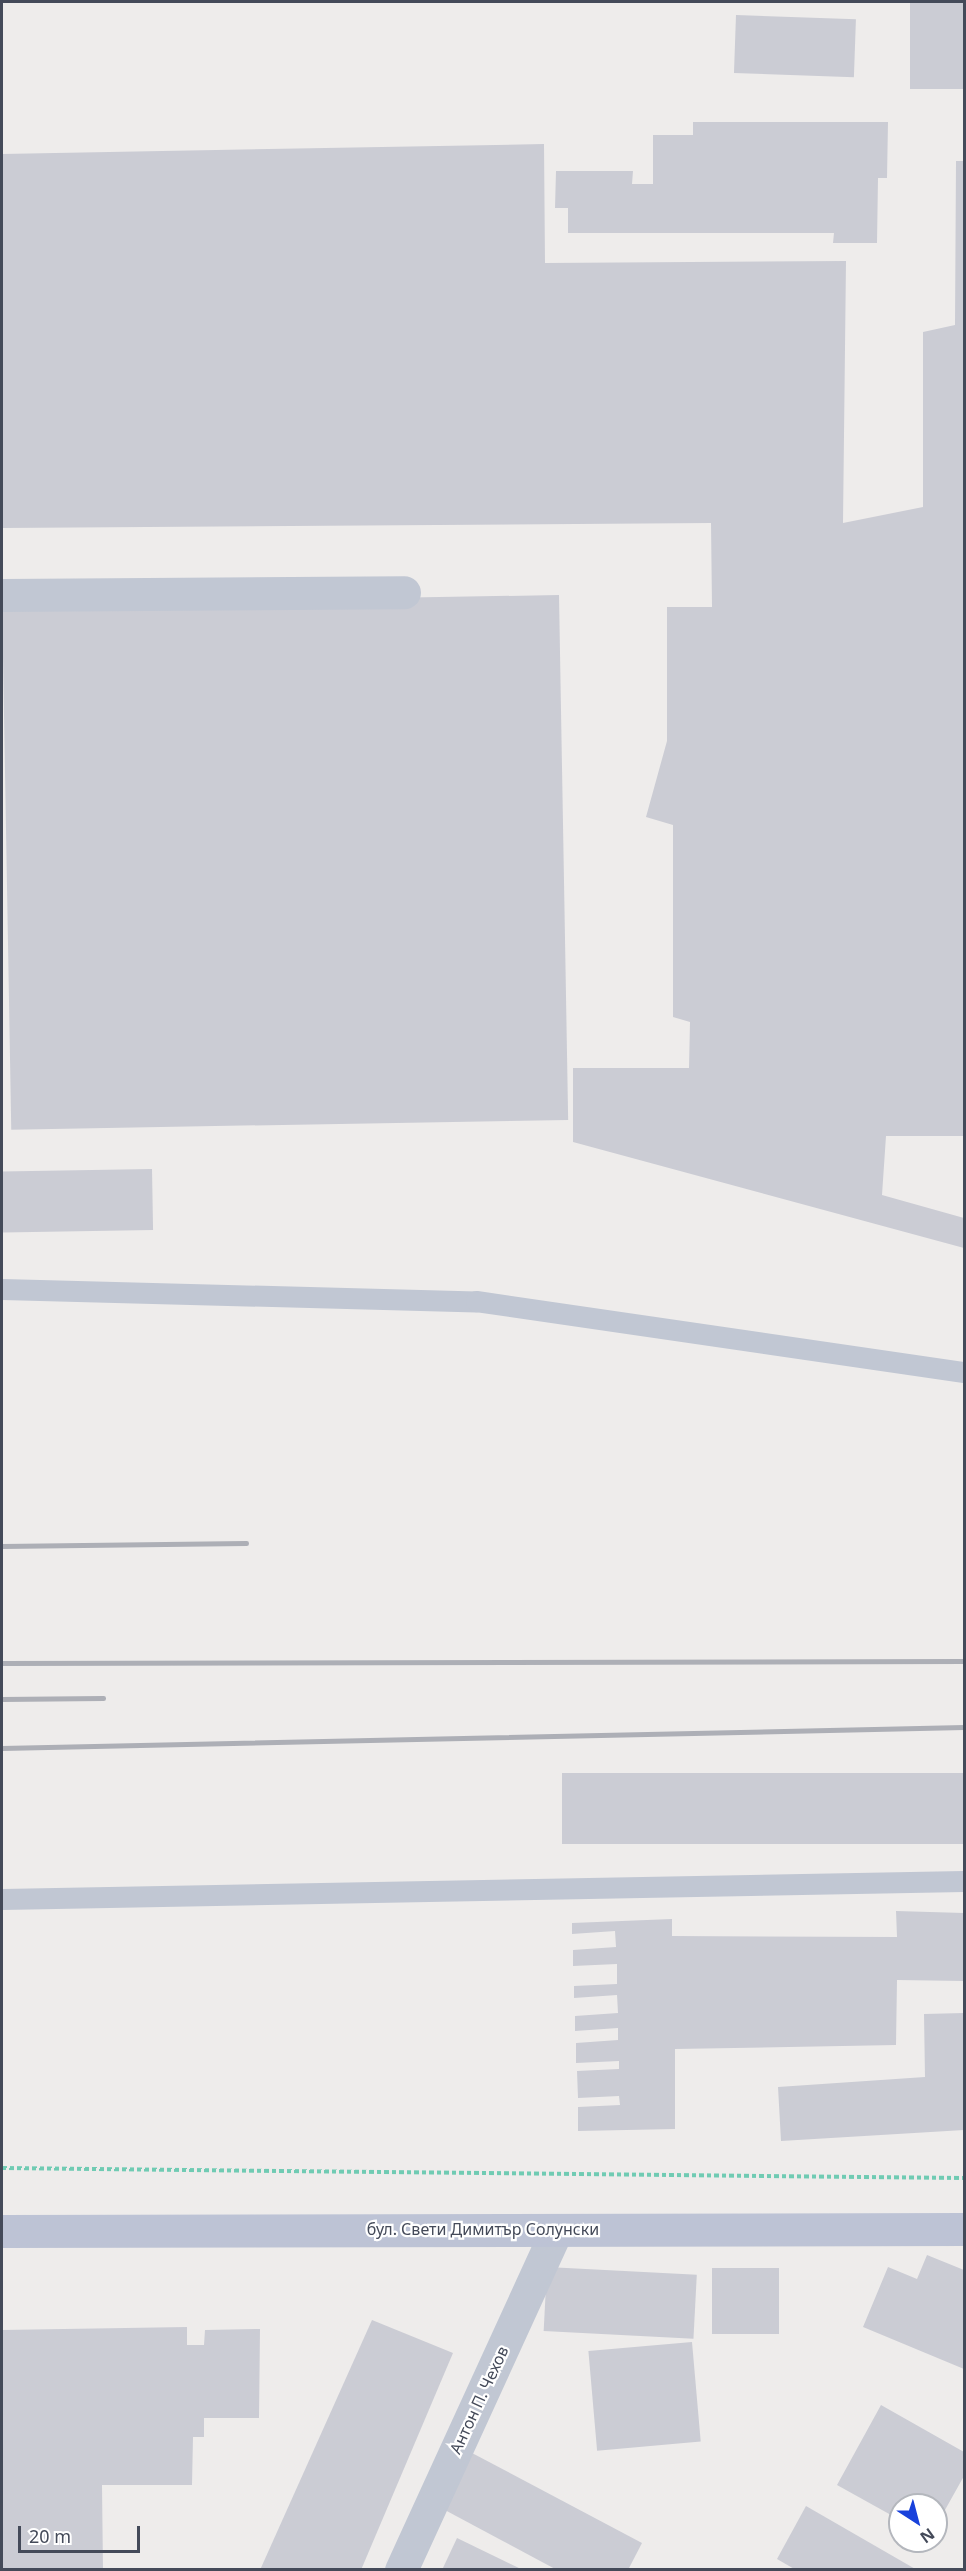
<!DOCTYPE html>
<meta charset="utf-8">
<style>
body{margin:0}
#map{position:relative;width:966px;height:2571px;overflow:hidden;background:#eeeceb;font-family:"Noto Sans",sans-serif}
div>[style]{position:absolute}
.building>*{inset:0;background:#cbccd4;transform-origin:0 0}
.path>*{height:4px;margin-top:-2px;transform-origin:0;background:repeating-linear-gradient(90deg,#70cbb3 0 4.5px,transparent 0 7.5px)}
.service>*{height:21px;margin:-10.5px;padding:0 10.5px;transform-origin:10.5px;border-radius:10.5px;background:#c1c7d3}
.minor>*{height:33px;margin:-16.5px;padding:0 16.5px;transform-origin:16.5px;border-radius:16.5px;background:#c1c7d3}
.secondary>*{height:33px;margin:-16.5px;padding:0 16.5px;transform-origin:16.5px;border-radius:16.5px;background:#bdc3d5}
.rail>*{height:4.5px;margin:-2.25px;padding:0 2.25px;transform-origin:2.25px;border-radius:2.25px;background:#adafb6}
span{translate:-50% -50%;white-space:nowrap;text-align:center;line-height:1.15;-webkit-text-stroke:4.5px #fff;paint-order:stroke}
.street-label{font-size:16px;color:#444a59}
.frame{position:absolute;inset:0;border:3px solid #444a59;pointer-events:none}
.north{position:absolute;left:888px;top:2493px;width:60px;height:60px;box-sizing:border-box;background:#fff;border:2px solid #b4b7bd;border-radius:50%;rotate:144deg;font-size:16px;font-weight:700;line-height:24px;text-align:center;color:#444a59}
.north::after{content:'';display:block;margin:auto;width:21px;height:27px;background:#1841db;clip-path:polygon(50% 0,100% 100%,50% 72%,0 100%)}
.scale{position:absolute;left:18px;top:2526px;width:122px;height:27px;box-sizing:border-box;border:3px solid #444a59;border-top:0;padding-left:8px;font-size:18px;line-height:21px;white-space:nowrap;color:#444a59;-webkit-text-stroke:4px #fff;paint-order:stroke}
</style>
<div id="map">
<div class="building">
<i style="left:910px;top:2px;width:54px;height:87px"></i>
<i style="left:736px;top:15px;width:120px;height:58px;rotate:2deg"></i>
<i style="clip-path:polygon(693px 122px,888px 122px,887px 178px,878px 178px,877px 243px,833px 243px,834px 233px,568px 233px,568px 208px,555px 208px,556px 171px,633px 171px,632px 184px,653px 184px,653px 135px,693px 135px)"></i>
<i style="clip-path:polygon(544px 144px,545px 263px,846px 261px,843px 523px,923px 507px,923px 332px,955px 325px,956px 161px,964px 161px,964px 1136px,886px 1136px,882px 1195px,964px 1218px,964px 1248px,573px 1142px,573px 1068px,689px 1068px,690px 1022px,673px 1017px,673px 825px,646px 817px,667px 741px,667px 607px,712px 607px,711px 523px,2px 528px,2px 154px)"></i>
<i style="left:559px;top:595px;width:525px;height:557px;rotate:89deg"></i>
<i style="left:152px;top:1169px;width:61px;height:150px;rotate:89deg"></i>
<i style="left:562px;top:1773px;width:402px;height:71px"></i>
<i style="clip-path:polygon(896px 1911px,964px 1913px,964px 1981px,897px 1980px,896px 2045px,675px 2049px,675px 2129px,578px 2131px,578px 2107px,620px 2105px,619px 2096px,578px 2098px,577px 2071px,619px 2069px,619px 2061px,576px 2063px,576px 2043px,618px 2040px,618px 2028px,575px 2031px,575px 2016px,618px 2013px,617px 1995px,574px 1998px,574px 1986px,617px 1984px,617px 1964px,573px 1966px,573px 1950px,616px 1947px,615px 1931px,572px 1934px,572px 1923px,672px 1919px,672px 1936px,897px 1937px)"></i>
<i style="clip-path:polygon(964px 2013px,964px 2130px,781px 2141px,778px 2087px,925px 2077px,924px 2014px)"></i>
<i style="clip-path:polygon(927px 2255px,964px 2270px,964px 2369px,863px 2327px,888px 2267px,917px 2279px)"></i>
<i style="left:547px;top:2267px;width:150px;height:64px;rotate:3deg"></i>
<i style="left:779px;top:2268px;width:66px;height:67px;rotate:90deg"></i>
<i style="clip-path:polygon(372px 2320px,453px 2353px,361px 2570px,260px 2570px)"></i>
<i style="clip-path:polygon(187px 2327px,187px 2345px,204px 2345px,205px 2330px,260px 2329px,259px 2418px,204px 2418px,204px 2437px,193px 2437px,192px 2485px,102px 2485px,103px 2570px,2px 2570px,2px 2330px)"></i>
<i style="left:692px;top:2342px;width:100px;height:104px;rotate:85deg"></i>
<i style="clip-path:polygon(881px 2405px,964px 2452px,964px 2476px,936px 2526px,936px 2505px,900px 2505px,900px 2520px,837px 2485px)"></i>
<i style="clip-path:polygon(472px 2453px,642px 2543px,628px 2570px,557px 2570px,443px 2509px)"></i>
<i style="clip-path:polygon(806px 2506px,917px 2570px,796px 2570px,777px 2559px)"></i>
<i style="clip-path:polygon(457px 2538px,523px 2570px,442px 2570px)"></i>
</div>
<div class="path">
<i style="left:2px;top:2168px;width:962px;rotate:0.6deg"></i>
</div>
<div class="service">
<i style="left:2px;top:1289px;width:474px;rotate:1.5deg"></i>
<i style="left:476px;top:1301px;width:493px;rotate:8.3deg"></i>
<i style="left:2px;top:1899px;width:962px;rotate:-1.07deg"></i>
</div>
<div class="minor">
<i style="left:2px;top:595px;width:402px;rotate:-0.4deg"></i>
<i style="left:401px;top:2570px;width:374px;rotate:-65.4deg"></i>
</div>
<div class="secondary">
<i style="left:2px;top:2231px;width:962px;rotate:-0.12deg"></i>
</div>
<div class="rail">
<i style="left:2px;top:1546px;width:244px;rotate:-0.7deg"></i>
<i style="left:2px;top:1663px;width:962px;rotate:-0.12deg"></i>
<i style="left:2px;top:1699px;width:101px;rotate:-0.6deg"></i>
<i style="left:2px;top:1748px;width:962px;rotate:-1.25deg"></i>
</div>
<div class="street-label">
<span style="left:483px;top:2229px">бул. Свети Димитър Солунски</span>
<span style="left:479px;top:2400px;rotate:-65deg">Антон П. Чехов</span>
</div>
<div class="frame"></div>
<div class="north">N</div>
<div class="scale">20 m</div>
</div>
